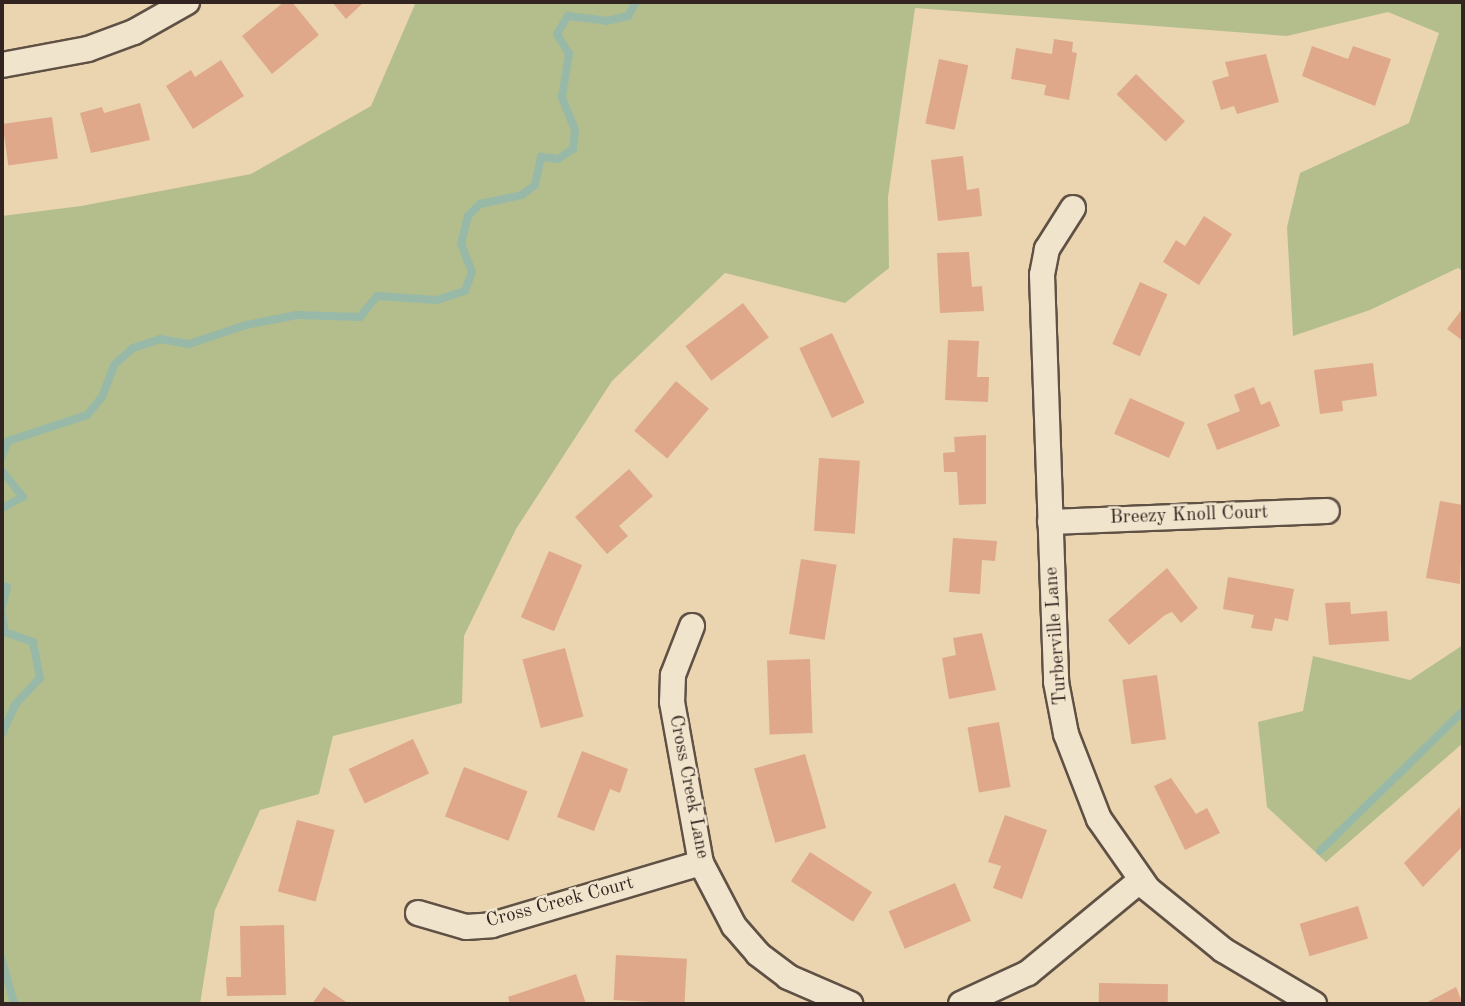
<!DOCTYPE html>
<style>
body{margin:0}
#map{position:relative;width:1465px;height:1006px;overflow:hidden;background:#ead5b0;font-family:"Old Standard TT",serif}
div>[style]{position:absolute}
.green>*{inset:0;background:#b4be8d}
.stream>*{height:8px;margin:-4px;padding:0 4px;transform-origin:4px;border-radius:4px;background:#98b9a7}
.building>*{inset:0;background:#dfa88a;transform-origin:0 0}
.roads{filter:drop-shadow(2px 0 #605145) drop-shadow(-2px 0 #605145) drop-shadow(0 2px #605145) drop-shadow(0 -2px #605145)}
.street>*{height:24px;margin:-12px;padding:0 12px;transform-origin:12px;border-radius:12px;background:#f1e4cc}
span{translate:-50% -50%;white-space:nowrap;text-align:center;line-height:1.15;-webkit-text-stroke:5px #f1e4cc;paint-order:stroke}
.street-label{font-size:19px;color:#322521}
.frame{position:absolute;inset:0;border:4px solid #322521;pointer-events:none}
</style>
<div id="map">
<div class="green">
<i style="clip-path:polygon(416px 2px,1463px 2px,1463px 271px,1458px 268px,1370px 310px,1293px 336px,1287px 227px,1300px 173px,1409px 123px,1439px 33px,1388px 12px,1287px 36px,915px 8px,888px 197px,889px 268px,845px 303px,725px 273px,612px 381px,516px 529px,464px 636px,462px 703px,333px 736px,319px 794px,260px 810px,215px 910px,200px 1004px,2px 1004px,2px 216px,81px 206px,251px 174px,371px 106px)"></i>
<i style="clip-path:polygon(1463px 645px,1463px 743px,1326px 862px,1267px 807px,1258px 722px,1303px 711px,1313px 656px,1410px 680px)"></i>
</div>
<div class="stream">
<i style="left:2px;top:456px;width:16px;rotate:-68deg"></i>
<i style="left:8px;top:441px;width:83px;rotate:-18.2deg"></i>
<i style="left:87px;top:415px;width:23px;rotate:-50deg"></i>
<i style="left:102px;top:397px;width:34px;rotate:-69deg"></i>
<i style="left:114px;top:365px;width:25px;rotate:-42deg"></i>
<i style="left:133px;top:348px;width:28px;rotate:-18deg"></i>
<i style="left:160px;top:339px;width:29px;rotate:10deg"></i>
<i style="left:189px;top:344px;width:60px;rotate:-18.4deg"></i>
<i style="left:246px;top:325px;width:52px;rotate:-11.1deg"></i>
<i style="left:297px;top:315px;width:63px;rotate:1.8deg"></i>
<i style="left:360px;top:317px;width:27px;rotate:-51deg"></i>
<i style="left:377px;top:296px;width:60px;rotate:3.8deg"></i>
<i style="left:437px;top:300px;width:29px;rotate:-18deg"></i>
<i style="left:465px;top:291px;width:20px;rotate:-70deg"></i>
<i style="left:472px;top:272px;width:30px;rotate:-111deg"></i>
<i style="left:461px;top:244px;width:29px;rotate:-76deg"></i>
<i style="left:468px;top:216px;width:17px;rotate:-45deg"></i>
<i style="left:480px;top:204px;width:43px;rotate:-12.1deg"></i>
<i style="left:522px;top:195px;width:16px;rotate:-38deg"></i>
<i style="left:535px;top:185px;width:29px;rotate:-78deg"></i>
<i style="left:541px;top:157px;width:17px;rotate:7deg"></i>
<i style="left:558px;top:159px;width:18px;rotate:-34deg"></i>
<i style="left:573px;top:149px;width:19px;rotate:-84deg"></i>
<i style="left:575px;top:130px;width:35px;rotate:-112deg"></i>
<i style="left:562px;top:97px;width:44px;rotate:-80.8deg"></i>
<i style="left:569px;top:54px;width:23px;rotate:-121deg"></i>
<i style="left:557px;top:34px;width:21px;rotate:-59deg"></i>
<i style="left:568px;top:16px;width:38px;rotate:7deg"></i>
<i style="left:606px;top:21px;width:23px;rotate:-13deg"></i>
<i style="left:628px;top:16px;width:16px;rotate:-60deg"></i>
<i style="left:2px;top:471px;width:33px;rotate:51deg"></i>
<i style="left:23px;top:497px;width:24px;rotate:152deg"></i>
<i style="left:2px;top:586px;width:5px;rotate:11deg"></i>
<i style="left:7px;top:587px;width:21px;rotate:104deg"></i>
<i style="left:2px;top:614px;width:18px;rotate:81deg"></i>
<i style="left:5px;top:632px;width:30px;rotate:20deg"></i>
<i style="left:33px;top:642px;width:37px;rotate:79deg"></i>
<i style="left:40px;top:678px;width:37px;rotate:133deg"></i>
<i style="left:15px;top:705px;width:32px;rotate:114deg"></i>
<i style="left:1320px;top:851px;width:200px;rotate:-44.4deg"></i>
<i style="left:2px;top:960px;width:46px;rotate:74.7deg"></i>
</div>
<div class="building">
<i style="clip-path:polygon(284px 2px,292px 2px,319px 35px,272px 74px,242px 36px)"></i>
<i style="clip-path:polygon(332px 2px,364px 2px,346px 19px)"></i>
<i style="clip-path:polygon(1054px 39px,1073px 42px,1072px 52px,1077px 53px,1069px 100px,1044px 95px,1046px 85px,1011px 79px,1016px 48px,1052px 54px)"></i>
<i style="clip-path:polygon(1312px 46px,1348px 59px,1353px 46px,1391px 59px,1375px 106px,1302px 76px)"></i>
<i style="clip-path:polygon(1266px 54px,1279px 102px,1237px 114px,1234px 106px,1221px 110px,1212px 81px,1229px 76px,1225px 62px)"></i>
<i style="left:939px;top:59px;width:30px;height:66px;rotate:12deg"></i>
<i style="clip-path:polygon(221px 60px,244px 96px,193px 129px,166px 86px,191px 70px,195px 77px)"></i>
<i style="left:1136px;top:74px;width:68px;height:28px;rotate:44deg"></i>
<i style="clip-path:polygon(140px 103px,150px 140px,91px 153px,80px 113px,102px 107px,104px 113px)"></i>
<i style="left:52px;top:117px;width:42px;height:50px;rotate:82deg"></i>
<i style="clip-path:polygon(963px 156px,967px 190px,979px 188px,982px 216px,938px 221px,931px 160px)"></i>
<i style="clip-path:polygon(1204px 216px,1232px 234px,1199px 285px,1163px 262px,1176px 240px,1185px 246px)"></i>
<i style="clip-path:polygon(969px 252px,972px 287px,982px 286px,984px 311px,940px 313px,937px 253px)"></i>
<i style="left:1140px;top:282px;width:30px;height:68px;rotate:24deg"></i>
<i style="left:743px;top:303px;width:43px;height:72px;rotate:53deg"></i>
<i style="clip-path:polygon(1463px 308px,1463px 341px,1447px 329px)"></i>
<i style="left:832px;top:333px;width:77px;height:36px;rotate:65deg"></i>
<i style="clip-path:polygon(948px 340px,979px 341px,977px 377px,989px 377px,988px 402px,945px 400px)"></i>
<i style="clip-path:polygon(1373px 363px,1377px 396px,1342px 401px,1343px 411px,1320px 414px,1314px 370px)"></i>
<i style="left:676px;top:381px;width:43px;height:65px;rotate:40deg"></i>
<i style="clip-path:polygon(1254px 387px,1261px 405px,1270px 401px,1280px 426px,1217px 450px,1207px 424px,1240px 411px,1234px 395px)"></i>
<i style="left:1130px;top:398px;width:60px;height:39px;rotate:24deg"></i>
<i style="clip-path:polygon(986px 435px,986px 504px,959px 505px,957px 472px,944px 472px,943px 453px,955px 452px,954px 437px)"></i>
<i style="left:819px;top:458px;width:41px;height:73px;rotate:4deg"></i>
<i style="clip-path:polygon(629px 469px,653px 496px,619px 526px,628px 536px,607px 554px,575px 517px)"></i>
<i style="clip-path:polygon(1440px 501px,1463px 505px,1460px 584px,1426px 578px)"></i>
<i style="clip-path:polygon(953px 538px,997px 541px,995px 561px,982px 560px,980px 594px,949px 592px)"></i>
<i style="left:549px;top:551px;width:36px;height:72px;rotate:23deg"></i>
<i style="left:801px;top:559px;width:36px;height:76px;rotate:9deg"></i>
<i style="clip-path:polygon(1167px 568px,1198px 608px,1181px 623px,1172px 612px,1165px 615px,1129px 645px,1108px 620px)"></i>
<i style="clip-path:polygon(1228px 577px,1294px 589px,1288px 621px,1275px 618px,1272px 631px,1251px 628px,1254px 615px,1223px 609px)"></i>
<i style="clip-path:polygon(1350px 602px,1351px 614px,1387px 611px,1389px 641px,1329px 645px,1325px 603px)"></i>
<i style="clip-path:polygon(982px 633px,996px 690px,949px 699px,942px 658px,956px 655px,953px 638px)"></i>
<i style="left:565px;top:648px;width:71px;height:44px;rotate:75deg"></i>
<i style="left:810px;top:659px;width:74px;height:43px;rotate:88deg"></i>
<i style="left:1157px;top:675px;width:65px;height:35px;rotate:82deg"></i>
<i style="left:999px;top:722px;width:66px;height:32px;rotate:80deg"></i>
<i style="left:413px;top:739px;width:38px;height:71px;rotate:65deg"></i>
<i style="clip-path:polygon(582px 751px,628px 769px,620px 793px,610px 789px,594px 831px,557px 817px)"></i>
<i style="left:805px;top:754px;width:77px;height:53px;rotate:74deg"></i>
<i style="left:464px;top:767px;width:68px;height:53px;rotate:21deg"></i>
<i style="clip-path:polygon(1171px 778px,1196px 814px,1207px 808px,1220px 833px,1185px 850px,1154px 786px)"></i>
<i style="clip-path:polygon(1460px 807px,1463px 846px,1423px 887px,1404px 863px)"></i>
<i style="clip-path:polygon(1005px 815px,1047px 830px,1022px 899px,993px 888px,1001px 866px,988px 862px)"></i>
<i style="left:297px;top:820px;width:39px;height:74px;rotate:15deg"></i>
<i style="left:810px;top:852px;width:74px;height:35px;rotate:33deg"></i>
<i style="left:955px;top:883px;width:41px;height:72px;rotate:67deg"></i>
<i style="left:1358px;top:906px;width:34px;height:61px;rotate:73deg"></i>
<i style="clip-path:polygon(284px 925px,286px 995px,227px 996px,226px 977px,241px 977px,240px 926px)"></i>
<i style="left:616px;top:955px;width:71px;height:45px;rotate:3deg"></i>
<i style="clip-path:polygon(576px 974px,586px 1004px,510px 1004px,508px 997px)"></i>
<i style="left:1099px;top:983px;width:69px;height:21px;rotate:1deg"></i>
<i style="clip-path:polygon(324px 987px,349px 1004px,312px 1004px)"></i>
<i style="clip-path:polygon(1456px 987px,1463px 1004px,1424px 1004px)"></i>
</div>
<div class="roads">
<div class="street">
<i style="left:2px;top:65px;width:87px;rotate:-10.5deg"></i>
<i style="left:88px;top:49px;width:49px;rotate:-20.3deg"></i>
<i style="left:134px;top:32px;width:61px;rotate:-29.5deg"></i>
<i style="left:1073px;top:208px;width:49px;rotate:122.4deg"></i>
<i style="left:1047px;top:249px;width:26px;rotate:101deg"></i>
<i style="left:1042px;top:275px;width:407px;rotate:88deg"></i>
<i style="left:1056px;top:682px;width:53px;rotate:79.1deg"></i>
<i style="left:1066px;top:734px;width:91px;rotate:68.8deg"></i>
<i style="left:1099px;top:819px;width:85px;rotate:55deg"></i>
<i style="left:1148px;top:889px;width:97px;rotate:39.1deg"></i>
<i style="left:1223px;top:950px;width:106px;rotate:30.7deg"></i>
<i style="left:1050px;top:522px;width:277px;rotate:-2.3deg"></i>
<i style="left:692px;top:626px;width:53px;rotate:111.2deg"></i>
<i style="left:673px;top:675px;width:27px;rotate:92deg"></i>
<i style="left:672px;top:702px;width:164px;rotate:79.8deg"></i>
<i style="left:701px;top:863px;width:71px;rotate:62.4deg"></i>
<i style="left:734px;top:926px;width:37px;rotate:49deg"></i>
<i style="left:758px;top:954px;width:38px;rotate:37deg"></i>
<i style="left:788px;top:977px;width:68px;rotate:23.5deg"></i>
<i style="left:418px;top:913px;width:50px;rotate:16.3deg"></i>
<i style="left:466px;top:927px;width:26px;rotate:-4deg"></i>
<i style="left:492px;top:925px;width:218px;rotate:-16.5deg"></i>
<i style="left:961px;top:1004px;width:74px;rotate:-24.8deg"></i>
<i style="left:1028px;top:973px;width:146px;rotate:-39.5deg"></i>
</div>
</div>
<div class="street-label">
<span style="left:1189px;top:516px;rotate:-2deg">Breezy Knoll Court</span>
<span style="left:1057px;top:636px;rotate:-94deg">Turberville Lane</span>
<span style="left:688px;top:787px;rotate:79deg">Cross Creek Lane</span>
<span style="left:560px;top:903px;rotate:-15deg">Cross Creek Court</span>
</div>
<div class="frame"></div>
</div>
